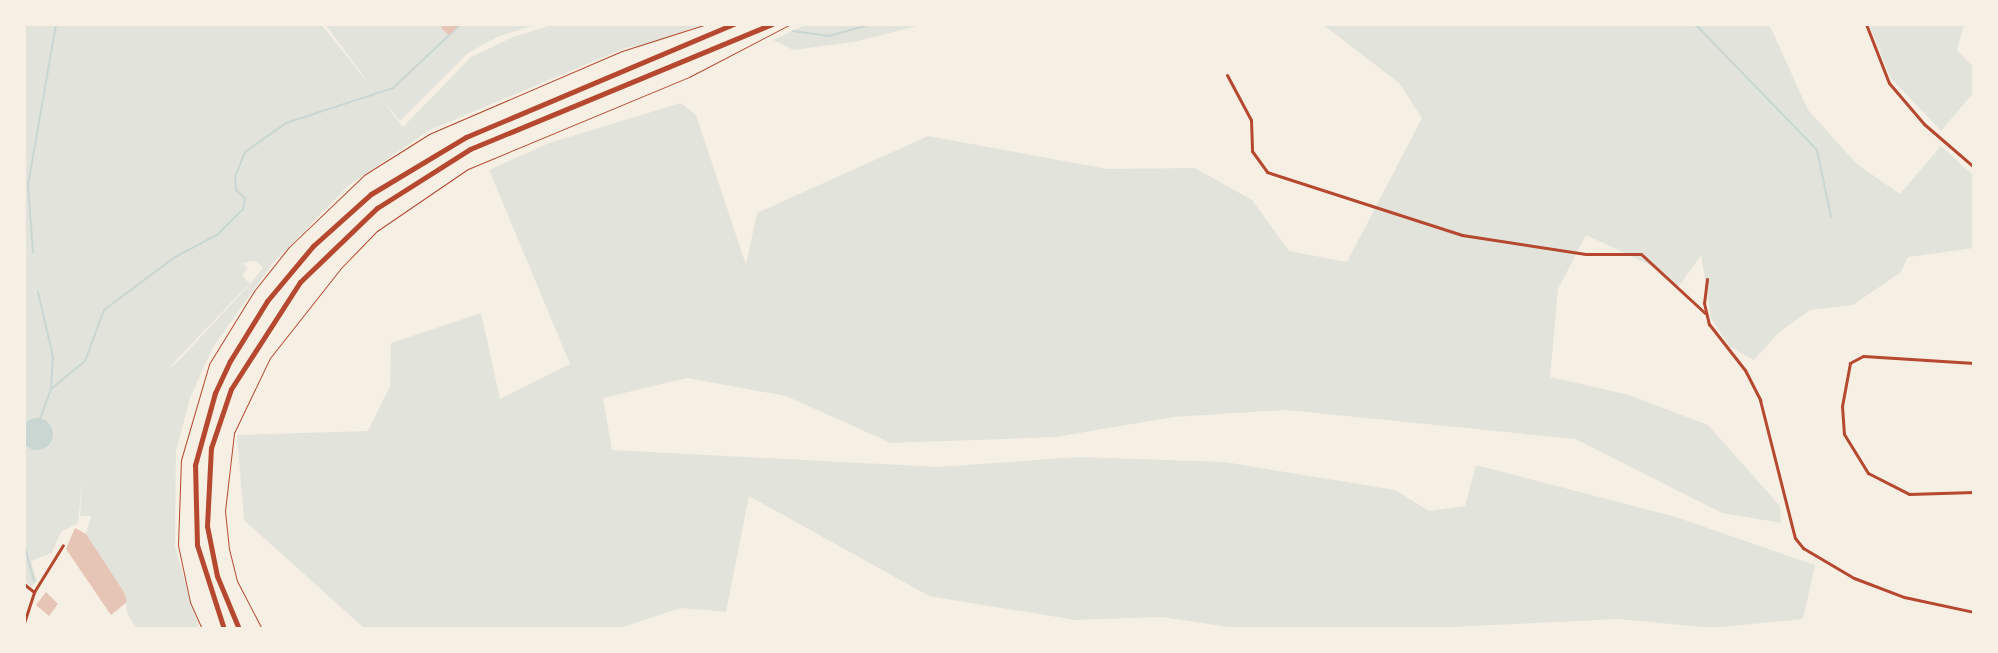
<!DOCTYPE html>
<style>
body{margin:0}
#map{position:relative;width:1998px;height:653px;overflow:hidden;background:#f6efe4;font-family:"Fira Sans Condensed",sans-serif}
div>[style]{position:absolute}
.green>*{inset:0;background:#e2e4dc}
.water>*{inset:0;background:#c9d6d2}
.round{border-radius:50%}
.stream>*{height:2px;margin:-1px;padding:0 1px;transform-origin:1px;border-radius:1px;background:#c9d6d2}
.building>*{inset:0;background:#e6c5b7}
.path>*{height:1px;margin:-0.5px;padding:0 0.5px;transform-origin:0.5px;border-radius:0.5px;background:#b5482f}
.minor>*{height:3px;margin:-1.5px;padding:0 1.5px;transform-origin:1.5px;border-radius:1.5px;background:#b5482f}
.trunk>*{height:5px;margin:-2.5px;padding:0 2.5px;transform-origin:2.5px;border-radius:2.5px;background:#b5482f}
span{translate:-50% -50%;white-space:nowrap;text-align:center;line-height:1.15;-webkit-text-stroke:6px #f6efe4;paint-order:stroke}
.frame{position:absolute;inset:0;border:26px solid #f6efe4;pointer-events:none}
</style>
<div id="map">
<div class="green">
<i style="clip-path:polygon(evenodd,24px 24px,321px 24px,373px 89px,325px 24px,539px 24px,499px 36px,468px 53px,400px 121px,378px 95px,403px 127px,471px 57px,513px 37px,555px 24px,702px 24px,657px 42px,625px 48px,430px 130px,349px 185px,273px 263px,213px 347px,190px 398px,176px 451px,175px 547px,199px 629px,137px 629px,127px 613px,125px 594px,86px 534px,91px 516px,80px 516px,83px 476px,78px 523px,61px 532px,52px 553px,31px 561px,37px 581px,31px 587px,24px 579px,24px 24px,255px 261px,263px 267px,252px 282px,180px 359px,166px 371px,250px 283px,242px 276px,248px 268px,242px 263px,255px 261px)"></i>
<i style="clip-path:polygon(925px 24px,854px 42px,793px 50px,773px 40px,805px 25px)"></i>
<i style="clip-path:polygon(1322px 24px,1769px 24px,1808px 110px,1857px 164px,1900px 194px,1941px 146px,1974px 176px,1974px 248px,1908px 257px,1901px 272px,1853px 305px,1810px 310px,1778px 333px,1754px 360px,1730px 347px,1711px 318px,1701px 255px,1677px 289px,1656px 268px,1586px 235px,1558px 289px,1550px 377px,1629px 395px,1708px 425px,1780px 506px,1781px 523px,1722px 513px,1575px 439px,1286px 410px,1173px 417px,1056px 437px,891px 443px,786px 396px,687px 378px,603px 398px,612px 450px,939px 467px,1078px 457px,1225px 462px,1395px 490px,1429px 511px,1465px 506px,1476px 465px,1676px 517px,1815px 565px,1803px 619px,1711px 628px,1619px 619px,1409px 629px,1242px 629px,1162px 617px,1075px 620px,929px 596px,749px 496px,726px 612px,681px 608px,617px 629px,365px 629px,244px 520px,237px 435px,368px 431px,390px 386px,391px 343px,481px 313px,500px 399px,570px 364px,489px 170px,549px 143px,681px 103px,696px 115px,746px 265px,757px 213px,928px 136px,1108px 169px,1195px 168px,1252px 200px,1289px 251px,1347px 262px,1422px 118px,1399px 83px)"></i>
<i style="clip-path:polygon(1869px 24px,1964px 24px,1957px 50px,1974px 68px,1974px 92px,1941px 131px,1890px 77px)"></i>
</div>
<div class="water">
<i class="round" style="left:21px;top:418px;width:32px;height:32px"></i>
</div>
<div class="stream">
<i style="left:1695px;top:24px;width:175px;rotate:45.9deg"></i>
<i style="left:1817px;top:150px;width:68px;rotate:78.2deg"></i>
<i style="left:793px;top:31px;width:36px;rotate:8deg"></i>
<i style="left:829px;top:36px;width:45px;rotate:-15.6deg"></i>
<i style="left:33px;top:252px;width:67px;rotate:-94.3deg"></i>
<i style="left:28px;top:185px;width:163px;rotate:-80.1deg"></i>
<i style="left:38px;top:292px;width:67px;rotate:77deg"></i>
<i style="left:53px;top:357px;width:31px;rotate:94deg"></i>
<i style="left:40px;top:419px;width:32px;rotate:-70deg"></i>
<i style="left:51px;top:389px;width:44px;rotate:-39.5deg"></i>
<i style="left:85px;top:361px;width:54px;rotate:-69.6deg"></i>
<i style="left:104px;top:310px;width:89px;rotate:-36.7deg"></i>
<i style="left:175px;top:257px;width:47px;rotate:-27.6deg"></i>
<i style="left:217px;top:235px;width:37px;rotate:-45deg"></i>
<i style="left:243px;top:209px;width:11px;rotate:-80deg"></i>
<i style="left:245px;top:198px;width:12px;rotate:-138deg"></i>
<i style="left:236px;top:190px;width:13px;rotate:-94deg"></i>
<i style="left:235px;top:177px;width:27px;rotate:-68deg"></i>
<i style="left:245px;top:152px;width:50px;rotate:-35.3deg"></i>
<i style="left:286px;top:123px;width:113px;rotate:-18.1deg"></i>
<i style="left:393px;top:88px;width:93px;rotate:-43.3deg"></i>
<i style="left:24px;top:462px;width:3px;rotate:-72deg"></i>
<i style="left:24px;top:544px;width:39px;rotate:75deg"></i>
</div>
<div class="building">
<i style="clip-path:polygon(444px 24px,460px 24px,449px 35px,441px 28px)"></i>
<i style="clip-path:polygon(75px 528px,86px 534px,124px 592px,127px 602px,111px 615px,66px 549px)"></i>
<i style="clip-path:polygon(46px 592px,58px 604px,49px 616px,36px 605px)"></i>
</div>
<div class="path">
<i style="left:202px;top:629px;width:30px;rotate:-114deg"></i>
<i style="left:190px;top:602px;width:58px;rotate:-101.9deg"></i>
<i style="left:178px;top:545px;width:85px;rotate:-88deg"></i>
<i style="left:181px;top:460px;width:100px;rotate:-73.7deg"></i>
<i style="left:209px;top:364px;width:86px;rotate:-58.3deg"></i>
<i style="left:254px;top:291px;width:56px;rotate:-51.5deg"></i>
<i style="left:289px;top:247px;width:104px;rotate:-43.8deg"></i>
<i style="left:364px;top:175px;width:77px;rotate:-32.2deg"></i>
<i style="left:429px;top:134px;width:210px;rotate:-23.3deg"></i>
<i style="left:622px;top:51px;width:89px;rotate:-17.6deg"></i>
<i style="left:262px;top:629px;width:54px;rotate:-117.5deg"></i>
<i style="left:237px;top:581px;width:33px;rotate:-104deg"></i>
<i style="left:229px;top:549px;width:38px;rotate:-96deg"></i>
<i style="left:225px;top:511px;width:79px;rotate:-83.4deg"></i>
<i style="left:234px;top:433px;width:83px;rotate:-64.4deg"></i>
<i style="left:270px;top:358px;width:115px;rotate:-51.7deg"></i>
<i style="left:341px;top:268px;width:52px;rotate:-45.8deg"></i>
<i style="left:377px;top:231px;width:110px;rotate:-34.3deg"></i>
<i style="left:468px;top:169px;width:239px;rotate:-22.6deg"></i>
<i style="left:689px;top:77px;width:115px;rotate:-27.5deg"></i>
</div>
<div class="minor">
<i style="left:1866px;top:24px;width:63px;rotate:68.7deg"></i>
<i style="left:1889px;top:83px;width:54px;rotate:49.5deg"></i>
<i style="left:1924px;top:124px;width:66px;rotate:40.7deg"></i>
<i style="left:1227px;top:75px;width:51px;rotate:61.9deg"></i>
<i style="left:1251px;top:120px;width:31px;rotate:88deg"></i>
<i style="left:1252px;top:151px;width:26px;rotate:54deg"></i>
<i style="left:1267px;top:172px;width:205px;rotate:17.9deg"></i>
<i style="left:1462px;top:235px;width:125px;rotate:8.7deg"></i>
<i style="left:1586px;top:254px;width:55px"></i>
<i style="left:1641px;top:254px;width:87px;rotate:42.7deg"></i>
<i style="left:1707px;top:279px;width:24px;rotate:97deg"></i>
<i style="left:1704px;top:303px;width:22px;rotate:77deg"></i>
<i style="left:1709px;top:324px;width:58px;rotate:52deg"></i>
<i style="left:1745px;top:370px;width:34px;rotate:63deg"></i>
<i style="left:1760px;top:400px;width:142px;rotate:75.8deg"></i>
<i style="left:1795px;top:538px;width:13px;rotate:51deg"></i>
<i style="left:1803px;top:548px;width:59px;rotate:30.5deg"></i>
<i style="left:1854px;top:578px;width:53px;rotate:20.8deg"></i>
<i style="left:1904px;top:597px;width:72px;rotate:12.1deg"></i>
<i style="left:1974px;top:363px;width:111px;rotate:-176.4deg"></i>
<i style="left:1863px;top:356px;width:15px;rotate:152deg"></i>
<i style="left:1850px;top:363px;width:44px;rotate:100.5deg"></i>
<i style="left:1842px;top:406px;width:28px;rotate:86deg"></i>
<i style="left:1844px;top:434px;width:46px;rotate:58.4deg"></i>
<i style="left:1868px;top:473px;width:46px;rotate:27.1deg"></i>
<i style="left:1909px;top:494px;width:65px;rotate:-1.8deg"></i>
<i style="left:24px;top:584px;width:13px;rotate:39deg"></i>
<i style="left:24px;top:623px;width:33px;rotate:-72deg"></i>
<i style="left:34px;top:592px;width:55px;rotate:-58.3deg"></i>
<i style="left:44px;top:629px;width:3px"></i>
</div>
<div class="trunk">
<i style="left:224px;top:629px;width:88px;rotate:-107.8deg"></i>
<i style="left:197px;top:545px;width:80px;rotate:-91.4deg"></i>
<i style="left:195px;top:465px;width:75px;rotate:-74.5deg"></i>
<i style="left:215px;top:393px;width:35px;rotate:-65deg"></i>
<i style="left:230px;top:361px;width:70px;rotate:-58.3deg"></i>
<i style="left:267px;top:301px;width:72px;rotate:-50.1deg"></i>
<i style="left:313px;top:246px;width:78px;rotate:-41.9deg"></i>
<i style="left:371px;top:194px;width:111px;rotate:-31deg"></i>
<i style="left:466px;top:137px;width:291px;rotate:-22.9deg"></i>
<i style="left:239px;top:629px;width:57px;rotate:-112.5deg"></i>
<i style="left:217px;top:576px;width:51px;rotate:-101.3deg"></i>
<i style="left:207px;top:526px;width:78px;rotate:-87.1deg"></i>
<i style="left:211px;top:448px;width:62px;rotate:-71.3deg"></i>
<i style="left:231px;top:389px;width:127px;rotate:-57.2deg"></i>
<i style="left:300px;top:282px;width:107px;rotate:-43.9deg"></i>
<i style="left:377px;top:208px;width:110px;rotate:-32.4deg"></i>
<i style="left:470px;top:149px;width:327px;rotate:-22.5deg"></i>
</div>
<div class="frame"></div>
</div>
